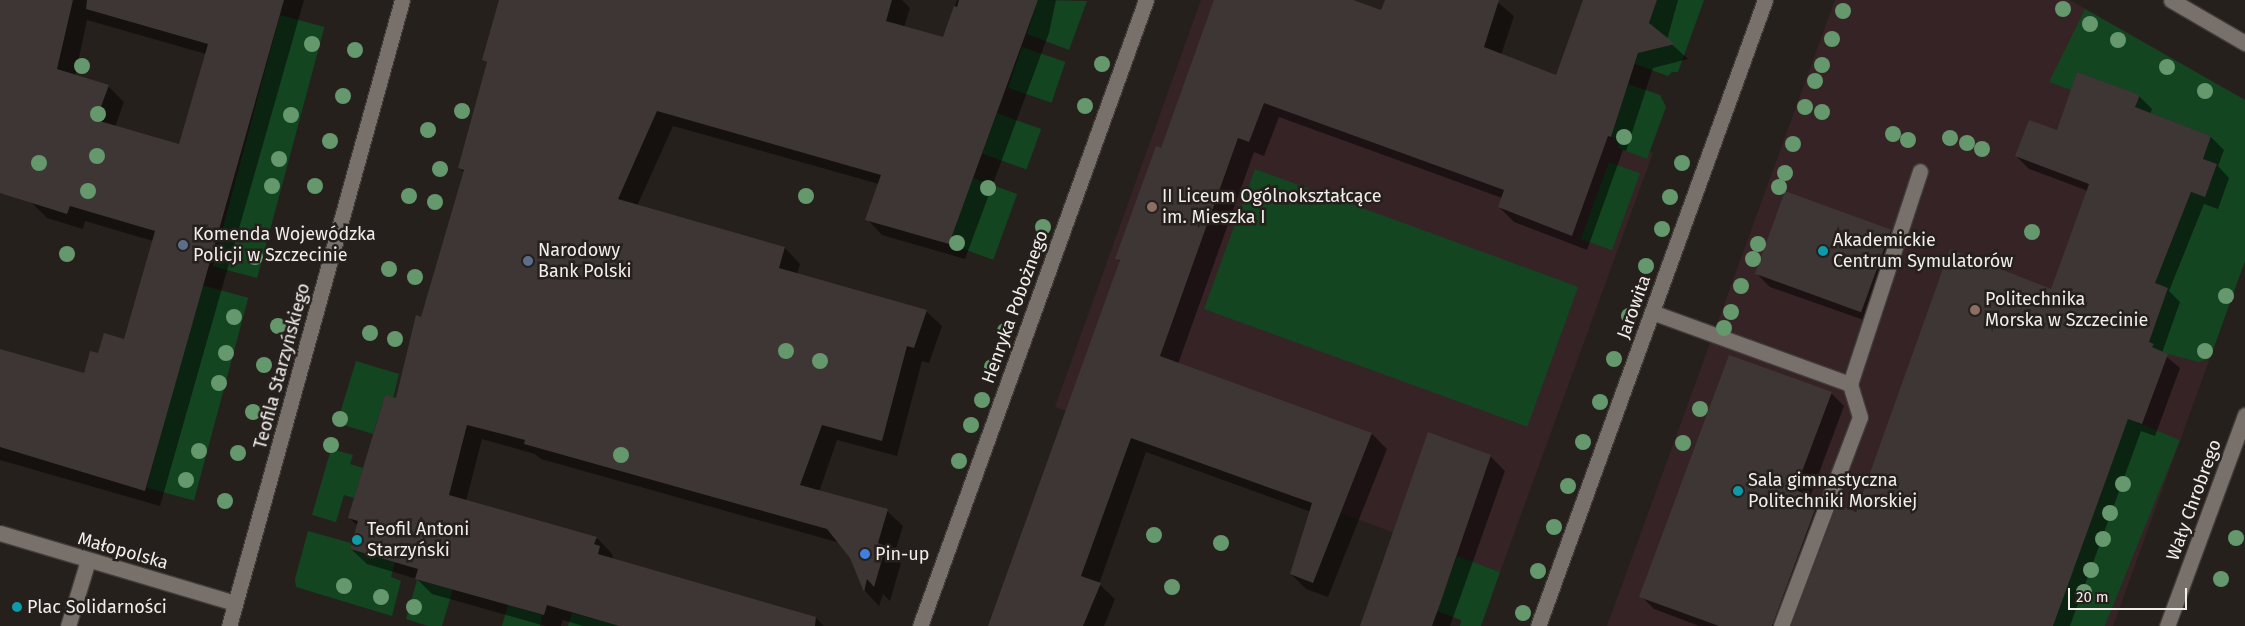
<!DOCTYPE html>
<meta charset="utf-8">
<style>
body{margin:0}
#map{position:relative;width:2245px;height:626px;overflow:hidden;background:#26201d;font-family:"Fira Sans",sans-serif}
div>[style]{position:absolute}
.education>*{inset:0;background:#362325}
.green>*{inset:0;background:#134521;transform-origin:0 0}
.shadow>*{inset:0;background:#0007}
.building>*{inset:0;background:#3d3634;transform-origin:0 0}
.roads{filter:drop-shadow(1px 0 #413c39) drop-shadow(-1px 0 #413c39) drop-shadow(0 1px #413c39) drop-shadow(0 -1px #413c39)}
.lane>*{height:15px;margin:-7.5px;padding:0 7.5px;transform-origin:7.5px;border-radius:7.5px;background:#77706b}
.street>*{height:15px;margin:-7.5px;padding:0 7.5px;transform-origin:7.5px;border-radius:7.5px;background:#77706b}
.trees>*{width:16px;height:16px;margin:-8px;border-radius:50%;background:#65986c}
.dots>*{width:14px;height:14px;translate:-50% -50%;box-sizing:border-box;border:2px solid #26201d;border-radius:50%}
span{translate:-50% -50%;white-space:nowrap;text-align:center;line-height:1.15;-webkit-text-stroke:5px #26201d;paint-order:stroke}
.poi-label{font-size:18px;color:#f1edea}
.left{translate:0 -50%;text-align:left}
.street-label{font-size:18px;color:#f1edea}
.scale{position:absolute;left:2068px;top:588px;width:119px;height:22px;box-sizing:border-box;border:2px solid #f1edea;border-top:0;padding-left:6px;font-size:15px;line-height:18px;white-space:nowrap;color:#f1edea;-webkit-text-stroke:4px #26201d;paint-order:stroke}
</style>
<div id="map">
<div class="education">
<i style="clip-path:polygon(1201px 0,1224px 0,1653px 153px,1500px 572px,1055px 407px)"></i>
<i style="clip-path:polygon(1835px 0,2070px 0,2245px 100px,2245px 261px,2113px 626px,1607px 626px)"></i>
</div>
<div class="green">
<i style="clip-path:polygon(1038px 0,1087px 1px,1069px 50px,1027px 34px)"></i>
<i style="clip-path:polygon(1657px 0,1704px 0,1678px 72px,1672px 72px,1668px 76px,1635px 64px)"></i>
<i style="clip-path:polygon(2085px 9px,2245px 100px,2245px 261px,2210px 358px,2199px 362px,2168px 354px,2152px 347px,2153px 344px,2149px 342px,2168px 288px,2155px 283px,2191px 192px,2205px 197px,2217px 164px,2203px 159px,2211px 136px,2135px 107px,2139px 95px,2077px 72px,2071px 90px,2049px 82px)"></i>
<i style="left:280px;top:15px;width:46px;height:260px;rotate:15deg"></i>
<i style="left:1022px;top:47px;width:46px;height:43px;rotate:19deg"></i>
<i style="clip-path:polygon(1628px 84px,1660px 95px,1666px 107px,1647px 159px,1618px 148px,1620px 141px,1611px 137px)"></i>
<i style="left:997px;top:113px;width:47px;height:43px;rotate:20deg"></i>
<i style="left:1609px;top:162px;width:33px;height:82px;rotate:20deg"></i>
<i style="left:1255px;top:169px;width:344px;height:149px;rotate:20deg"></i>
<i style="left:973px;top:178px;width:47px;height:70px;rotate:20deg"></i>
<i style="left:201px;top:285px;width:49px;height:210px;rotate:15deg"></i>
<i style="clip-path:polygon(356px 361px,399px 374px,393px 398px,385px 395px,373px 434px,337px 423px)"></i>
<i style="left:2128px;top:419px;width:56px;height:220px;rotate:22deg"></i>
<i style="clip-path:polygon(331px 449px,353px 455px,350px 464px,363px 468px,354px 498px,344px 495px,336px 522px,312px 515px)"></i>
<i style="clip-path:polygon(308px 531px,351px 543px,350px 549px,395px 562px,391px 577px,401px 581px,392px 616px,296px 587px,295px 579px)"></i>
<i style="clip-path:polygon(1457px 556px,1500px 572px,1481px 626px,1460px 626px,1461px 620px,1437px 611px)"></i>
<i style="clip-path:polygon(417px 580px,453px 589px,442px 626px,428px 626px,406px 619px)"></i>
<i style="clip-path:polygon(508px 605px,542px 615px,540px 626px,502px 626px)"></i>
<i style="clip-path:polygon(572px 613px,619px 626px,568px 626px)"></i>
</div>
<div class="shadow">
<i style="clip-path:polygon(evenodd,0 0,304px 0,160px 506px,0 460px,0 350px,85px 375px,99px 354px,125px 341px,153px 241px,85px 221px,83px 229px,47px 218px,31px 202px,0 191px,0 0,87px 20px,206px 54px,180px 146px,115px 127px,124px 102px,108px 86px,75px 76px,87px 20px)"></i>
<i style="clip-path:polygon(500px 0,902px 0,910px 8px,904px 27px,943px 39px,957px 0,1056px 0,1049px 33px,965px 259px,882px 235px,867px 219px,879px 184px,673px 126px,637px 206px,785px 248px,800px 264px,797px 274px,926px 311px,942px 326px,929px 363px,922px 361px,897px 456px,837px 440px,819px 492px,887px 511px,903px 526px,894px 555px,901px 563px,890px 601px,883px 594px,879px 606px,865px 591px,851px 558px,840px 543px,541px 459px,535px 454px,482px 439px,466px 501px,597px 538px,612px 554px,613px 560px,816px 618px,824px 626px,583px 626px,563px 620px,561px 626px,545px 626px,432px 594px,417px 579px,367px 564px,351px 549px,358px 526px,349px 518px,396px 400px,465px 173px,459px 168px,488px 64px,484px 60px)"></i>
<i style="clip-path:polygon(1215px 0,1349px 0,1382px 12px,1386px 0,1495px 0,1514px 16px,1501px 55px,1557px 77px,1585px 0,1678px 0,1667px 40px,1688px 59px,1653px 68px,1626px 151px,1623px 150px,1587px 250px,1514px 222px,1499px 207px,1502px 198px,1279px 117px,1264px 156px,1254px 152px,1178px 364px,1372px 434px,1387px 449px,1328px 597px,1306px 589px,1291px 574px,1311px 512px,1146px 452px,1099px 584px,1115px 599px,1104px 626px,990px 626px,1120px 262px,1117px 258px,1161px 149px)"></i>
<i style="clip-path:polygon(2139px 96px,2152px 109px,2150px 114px,2211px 137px,2224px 150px,2218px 166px,2229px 178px,2218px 209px,2204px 204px,2169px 291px,2180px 302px,2162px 353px,2180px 368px,2155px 436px,2141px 431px,2070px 626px,1791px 626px,1856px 514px,2051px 291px,2088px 191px,2029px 169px,2016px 156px,2058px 132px)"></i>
<i style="clip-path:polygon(1890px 230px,1903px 243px,1875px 324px,1770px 287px,1757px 274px)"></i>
<i style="clip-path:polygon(1831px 393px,1844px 406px,1810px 497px,1818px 500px,1831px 513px,1789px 626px,1699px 626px,1654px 609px,1641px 596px)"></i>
<i style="clip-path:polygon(1490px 456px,1505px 471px,1450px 626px,1361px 626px)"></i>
</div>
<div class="building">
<i style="clip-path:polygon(0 0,73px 0,57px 69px,109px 85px,96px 120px,179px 144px,208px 44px,86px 9px,87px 0,284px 0,145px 491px,0 447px,0 349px,84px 373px,90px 351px,98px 353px,104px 333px,124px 339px,155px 231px,70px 206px,67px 214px,0 193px)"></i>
<i style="clip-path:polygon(499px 0,892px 0,886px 21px,943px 37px,954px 6px,957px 7px,959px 0,1038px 0,949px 244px,865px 220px,881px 175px,657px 111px,618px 199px,785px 247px,779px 268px,927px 310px,914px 348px,907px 346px,882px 441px,822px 425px,800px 485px,888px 509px,878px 543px,886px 546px,874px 587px,867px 579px,864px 592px,850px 558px,827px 529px,524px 444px,525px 440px,467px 425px,449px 495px,597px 537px,594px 544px,600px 546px,598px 554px,816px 617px,815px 626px,619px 626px,547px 605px,544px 615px,415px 579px,418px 569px,350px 549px,358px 521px,348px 518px,385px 395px,396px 398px,416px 315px,421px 317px,464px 170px,458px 168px,487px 62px,482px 60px)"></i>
<i style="clip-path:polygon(1214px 0,1353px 0,1381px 10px,1385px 0,1499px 0,1484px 47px,1556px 75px,1583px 0,1657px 0,1649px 23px,1675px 44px,1638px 53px,1611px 137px,1608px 136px,1572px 236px,1498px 207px,1504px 190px,1264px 103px,1249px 142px,1238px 138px,1160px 356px,1372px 433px,1313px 583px,1290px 574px,1312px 503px,1131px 438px,1081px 576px,1101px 583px,1083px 626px,988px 626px,1120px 260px,1115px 259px,1156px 146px,1161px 148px)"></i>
<i style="clip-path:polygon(2077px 72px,2140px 95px,2135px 107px,2211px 136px,2203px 159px,2217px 164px,2205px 197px,2191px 192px,2155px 283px,2168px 288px,2149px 342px,2154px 344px,2152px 347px,2168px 354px,2142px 424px,2128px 419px,2053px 626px,1791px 626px,1837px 505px,1856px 512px,1950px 249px,2051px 289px,2089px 184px,2015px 156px,2029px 120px,2057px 130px)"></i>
<i style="left:1785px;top:191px;width:113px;height:88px;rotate:20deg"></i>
<i style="clip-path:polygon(1729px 355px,1832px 392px,1795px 490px,1819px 499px,1772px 626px,1719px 626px,1639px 597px)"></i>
<i style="clip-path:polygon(1428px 432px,1491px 455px,1440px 604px,1432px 626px,1360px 626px)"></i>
</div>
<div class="roads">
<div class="lane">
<i style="left:1652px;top:312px;width:211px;rotate:20deg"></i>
<i style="left:1781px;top:626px;width:223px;rotate:-69.3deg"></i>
<i style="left:1860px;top:417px;width:34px;rotate:-107deg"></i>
<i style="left:1850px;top:384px;width:224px;rotate:-71.8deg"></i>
</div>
<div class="street">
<i style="left:2171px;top:0;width:86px;rotate:30.2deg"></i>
<i style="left:0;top:533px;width:245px;rotate:16.6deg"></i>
<i style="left:68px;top:626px;width:69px;rotate:-73.1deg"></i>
<i style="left:229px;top:626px;width:649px;rotate:-74.55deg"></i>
<i style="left:920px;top:626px;width:666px;rotate:-70.15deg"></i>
<i style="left:1538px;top:626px;width:666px;rotate:-70.07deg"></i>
<i style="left:2167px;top:626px;width:225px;rotate:-69.7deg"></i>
</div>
</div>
<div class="trees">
<i style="left:2063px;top:9px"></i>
<i style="left:1843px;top:11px"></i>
<i style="left:2090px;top:24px"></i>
<i style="left:1832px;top:39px"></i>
<i style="left:2118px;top:40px"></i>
<i style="left:312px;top:44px"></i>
<i style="left:355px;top:50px"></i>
<i style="left:1102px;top:64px"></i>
<i style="left:1822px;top:65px"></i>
<i style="left:82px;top:66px"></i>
<i style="left:2167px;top:67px"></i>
<i style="left:1815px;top:81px"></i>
<i style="left:2205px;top:91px"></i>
<i style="left:343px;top:96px"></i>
<i style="left:1085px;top:106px"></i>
<i style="left:1805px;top:107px"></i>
<i style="left:462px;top:111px"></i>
<i style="left:1822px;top:112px"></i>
<i style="left:98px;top:114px"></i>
<i style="left:291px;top:115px"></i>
<i style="left:428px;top:130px"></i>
<i style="left:1893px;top:134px"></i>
<i style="left:1624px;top:137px"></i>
<i style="left:1950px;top:138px"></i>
<i style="left:1908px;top:140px"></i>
<i style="left:330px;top:141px"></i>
<i style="left:1967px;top:143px"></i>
<i style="left:1793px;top:144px"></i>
<i style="left:1982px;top:149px"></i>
<i style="left:97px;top:156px"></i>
<i style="left:279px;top:159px"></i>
<i style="left:39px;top:163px"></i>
<i style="left:1682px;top:163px"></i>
<i style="left:440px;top:169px"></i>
<i style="left:1785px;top:173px"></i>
<i style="left:272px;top:186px"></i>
<i style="left:315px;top:186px"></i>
<i style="left:1779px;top:187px"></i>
<i style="left:988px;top:188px"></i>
<i style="left:88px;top:191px"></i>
<i style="left:409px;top:196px"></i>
<i style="left:806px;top:196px"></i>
<i style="left:1670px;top:197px"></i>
<i style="left:435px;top:202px"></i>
<i style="left:1043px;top:227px"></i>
<i style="left:1662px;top:229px"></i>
<i style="left:2032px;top:232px"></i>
<i style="left:957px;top:243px"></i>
<i style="left:1758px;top:244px"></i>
<i style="left:67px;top:254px"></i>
<i style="left:255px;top:257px"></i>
<i style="left:1753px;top:259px"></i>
<i style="left:1646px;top:266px"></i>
<i style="left:389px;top:269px"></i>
<i style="left:415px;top:277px"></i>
<i style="left:1741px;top:286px"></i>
<i style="left:2226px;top:296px"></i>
<i style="left:1731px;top:312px"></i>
<i style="left:1629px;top:316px"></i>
<i style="left:234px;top:317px"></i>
<i style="left:278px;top:326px"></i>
<i style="left:1724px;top:328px"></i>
<i style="left:1005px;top:331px"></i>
<i style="left:370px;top:333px"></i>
<i style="left:395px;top:339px"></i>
<i style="left:786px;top:351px"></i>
<i style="left:2205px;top:351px"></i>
<i style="left:226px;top:353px"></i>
<i style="left:1614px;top:359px"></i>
<i style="left:820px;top:361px"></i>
<i style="left:264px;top:365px"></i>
<i style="left:992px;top:367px"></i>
<i style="left:219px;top:383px"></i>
<i style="left:982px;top:400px"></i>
<i style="left:1600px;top:402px"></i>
<i style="left:1700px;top:409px"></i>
<i style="left:253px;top:412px"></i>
<i style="left:340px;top:419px"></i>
<i style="left:971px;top:425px"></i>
<i style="left:1583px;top:442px"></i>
<i style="left:1683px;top:443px"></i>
<i style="left:331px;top:445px"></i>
<i style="left:199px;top:451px"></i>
<i style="left:238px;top:453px"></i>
<i style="left:621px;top:455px"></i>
<i style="left:959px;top:461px"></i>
<i style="left:186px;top:480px"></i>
<i style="left:2123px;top:484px"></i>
<i style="left:1568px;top:486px"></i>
<i style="left:225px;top:501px"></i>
<i style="left:2110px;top:513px"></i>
<i style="left:1554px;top:527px"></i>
<i style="left:1154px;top:535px"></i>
<i style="left:2236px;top:538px"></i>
<i style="left:2103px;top:539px"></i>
<i style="left:1221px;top:543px"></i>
<i style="left:2091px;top:570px"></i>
<i style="left:1538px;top:571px"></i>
<i style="left:2221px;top:579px"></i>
<i style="left:344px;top:586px"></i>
<i style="left:1172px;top:587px"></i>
<i style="left:2084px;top:592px"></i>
<i style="left:381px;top:597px"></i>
<i style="left:414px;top:607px"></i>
<i style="left:1523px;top:613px"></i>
</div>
<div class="dots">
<i style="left:1152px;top:207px;background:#8d6e63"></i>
<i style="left:183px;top:245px;background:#5c6f8a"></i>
<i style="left:1823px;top:251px;background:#0f9aa8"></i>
<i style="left:528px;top:261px;background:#5c6f8a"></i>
<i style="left:1975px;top:310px;background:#8d6e63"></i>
<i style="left:1738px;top:491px;background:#0f9aa8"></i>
<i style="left:357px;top:540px;background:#0f9aa8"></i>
<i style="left:865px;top:554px;background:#3f7fe0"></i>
<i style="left:17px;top:607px;background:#0f9aa8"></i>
</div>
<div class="poi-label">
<span class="left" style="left:1162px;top:207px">II Liceum Ogólnokształcące<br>im. Mieszka I</span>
<span class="left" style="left:193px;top:245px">Komenda Wojewódzka<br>Policji w Szczecinie</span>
<span class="left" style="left:1833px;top:251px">Akademickie<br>Centrum Symulatorów</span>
<span class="left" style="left:538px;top:261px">Narodowy<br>Bank Polski</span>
<span class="left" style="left:1985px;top:310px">Politechnika<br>Morska w Szczecinie</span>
<span class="left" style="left:1748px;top:491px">Sala gimnastyczna<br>Politechniki Morskiej</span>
<span class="left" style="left:367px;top:540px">Teofil Antoni<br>Starzyński</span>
<span class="left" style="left:875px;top:554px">Pin-up</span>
<span class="left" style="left:27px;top:607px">Plac Solidarności</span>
</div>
<div class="street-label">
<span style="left:1015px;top:307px;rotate:-70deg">Henryka Pobożnego</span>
<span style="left:1634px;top:307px;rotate:-70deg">Jarowita</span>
<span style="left:282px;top:366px;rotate:-75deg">Teofila Starzyńskiego</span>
<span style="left:2194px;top:500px;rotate:-70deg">Wały Chrobrego</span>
<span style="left:123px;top:551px;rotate:16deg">Małopolska</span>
</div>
<div class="scale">20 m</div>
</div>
